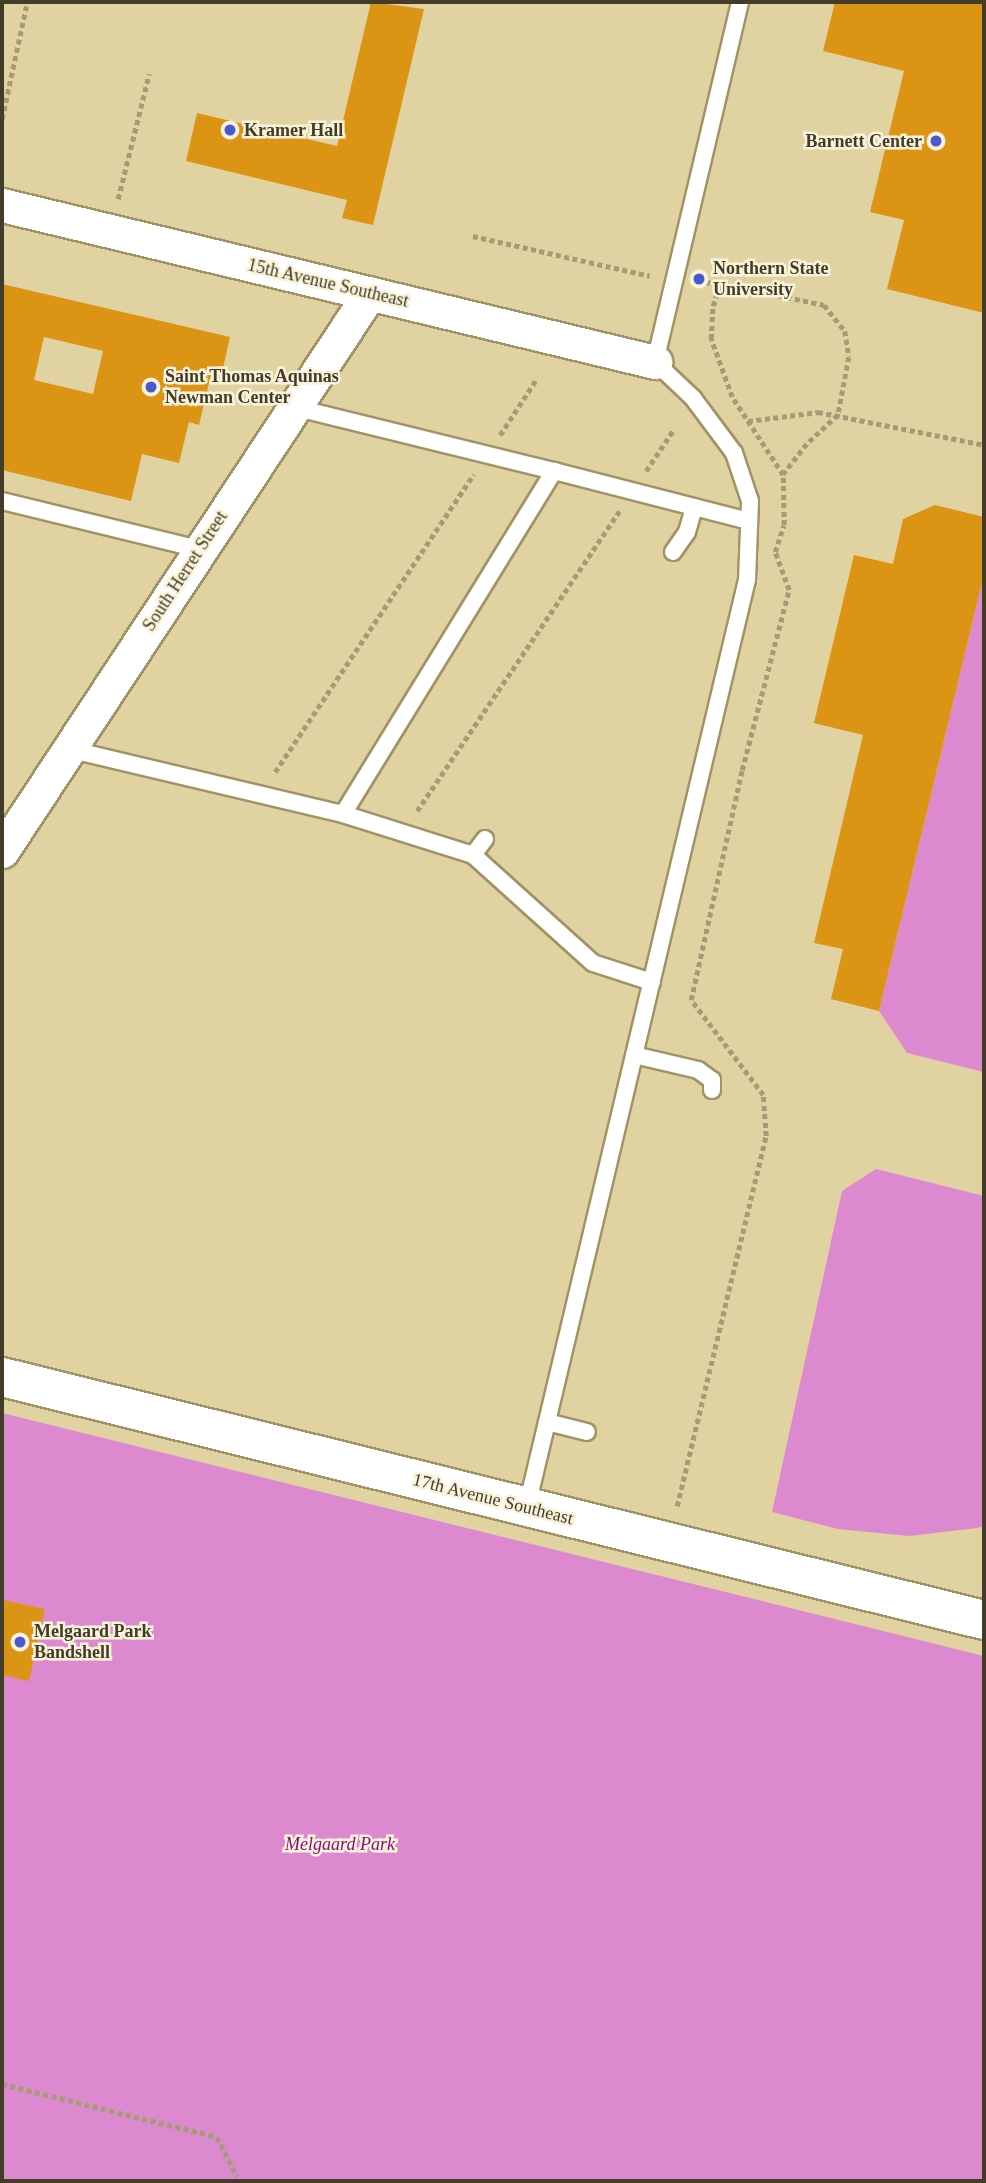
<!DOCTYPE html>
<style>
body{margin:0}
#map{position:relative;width:986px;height:2183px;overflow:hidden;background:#e1d2a1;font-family:"Times New Roman",serif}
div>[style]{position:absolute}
.green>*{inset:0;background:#dc89cf}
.building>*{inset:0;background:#dc9415}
.path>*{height:4.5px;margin-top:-2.25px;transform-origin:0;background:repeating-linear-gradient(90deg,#a79b75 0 5px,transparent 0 8.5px)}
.roads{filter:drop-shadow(2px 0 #a19365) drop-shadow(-2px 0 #a19365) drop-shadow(0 2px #a19365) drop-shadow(0 -2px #a19365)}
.lane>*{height:16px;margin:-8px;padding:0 8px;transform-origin:8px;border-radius:8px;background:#fff}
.street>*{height:33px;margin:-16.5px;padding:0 16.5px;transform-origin:16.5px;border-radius:16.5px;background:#fff}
.secondary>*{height:38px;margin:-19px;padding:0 19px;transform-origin:19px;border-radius:19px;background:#fff}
.dots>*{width:19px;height:19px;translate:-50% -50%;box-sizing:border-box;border:4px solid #faf3db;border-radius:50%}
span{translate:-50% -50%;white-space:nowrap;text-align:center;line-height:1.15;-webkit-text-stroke:5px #faf3db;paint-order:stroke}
.poi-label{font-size:18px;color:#423c28;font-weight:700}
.left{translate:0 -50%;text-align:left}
.right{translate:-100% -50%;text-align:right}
.street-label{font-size:18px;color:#423c28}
.park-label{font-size:18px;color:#831178;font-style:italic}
.frame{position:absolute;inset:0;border:4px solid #423c28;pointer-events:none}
</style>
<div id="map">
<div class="green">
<i style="clip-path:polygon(984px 574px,984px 1072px,907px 1053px,879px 1011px)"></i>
<i style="clip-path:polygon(876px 1169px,984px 1196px,984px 1526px,977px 1528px,909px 1536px,838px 1529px,772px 1512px,842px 1191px)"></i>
<i style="clip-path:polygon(2px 1413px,984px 1656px,984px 2181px,2px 2181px)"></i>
</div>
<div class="building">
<i style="clip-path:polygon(371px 2px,424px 9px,373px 225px,342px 218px,347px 200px,186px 161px,197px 113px,337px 146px)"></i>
<i style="clip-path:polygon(835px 2px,984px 2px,984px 313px,887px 289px,904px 220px,870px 212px,904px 71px,823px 51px)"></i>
<i style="clip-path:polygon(evenodd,2px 284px,230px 337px,222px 373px,212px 370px,199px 425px,189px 422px,179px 463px,142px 454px,131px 501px,2px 470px,2px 284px,44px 337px,103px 351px,93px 394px,34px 380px,44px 337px)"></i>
<i style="clip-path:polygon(935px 505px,984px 517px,984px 574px,879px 1011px,831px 999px,843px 949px,814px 943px,863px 735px,814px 723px,854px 555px,893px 564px,903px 519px)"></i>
<i style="clip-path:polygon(3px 1600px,45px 1609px,29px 1681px,2px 1675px)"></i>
</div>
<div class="path">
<i style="left:2px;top:119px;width:120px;rotate:-77.9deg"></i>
<i style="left:118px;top:199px;width:129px;rotate:-76.1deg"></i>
<i style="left:473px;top:236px;width:181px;rotate:12.7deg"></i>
<i style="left:697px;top:282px;width:23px;rotate:2deg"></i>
<i style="left:720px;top:283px;width:106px;rotate:11.9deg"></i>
<i style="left:824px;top:305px;width:33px;rotate:51deg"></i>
<i style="left:845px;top:331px;width:26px;rotate:81deg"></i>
<i style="left:849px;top:357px;width:59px;rotate:100.7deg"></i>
<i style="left:838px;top:415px;width:42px;rotate:136.9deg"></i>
<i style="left:807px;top:444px;width:39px;rotate:128deg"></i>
<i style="left:748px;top:421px;width:71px;rotate:-7.3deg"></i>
<i style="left:818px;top:412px;width:169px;rotate:11.2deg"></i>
<i style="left:500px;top:435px;width:66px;rotate:-56.8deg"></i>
<i style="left:646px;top:471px;width:50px;rotate:-56.3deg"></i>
<i style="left:275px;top:772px;width:358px;rotate:-56.3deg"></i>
<i style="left:417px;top:811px;width:362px;rotate:-56deg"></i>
<i style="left:677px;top:1506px;width:381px;rotate:-76.5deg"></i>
<i style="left:766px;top:1136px;width:41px;rotate:-94.2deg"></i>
<i style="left:763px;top:1095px;width:119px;rotate:-127.2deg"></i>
<i style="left:691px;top:1000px;width:236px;rotate:-77.5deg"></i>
<i style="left:742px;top:770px;width:186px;rotate:-75.4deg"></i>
<i style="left:789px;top:590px;width:40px;rotate:-110.2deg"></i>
<i style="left:775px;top:552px;width:28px;rotate:-72deg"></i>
<i style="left:784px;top:525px;width:50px;rotate:-91.1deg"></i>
<i style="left:783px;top:475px;width:93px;rotate:-123.2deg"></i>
<i style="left:732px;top:397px;width:62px;rotate:-109.9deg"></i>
<i style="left:711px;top:339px;width:33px;rotate:-87deg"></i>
<i style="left:713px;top:306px;width:24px;rotate:-73deg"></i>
<i style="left:2px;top:2084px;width:221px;rotate:13.8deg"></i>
<i style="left:217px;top:2137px;width:44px;rotate:62.9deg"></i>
</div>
<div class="roads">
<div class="lane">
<i style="left:554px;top:471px;width:201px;rotate:14.4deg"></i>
<i style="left:2px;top:501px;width:203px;rotate:13.7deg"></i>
<i style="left:673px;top:552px;width:24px;rotate:-55deg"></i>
<i style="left:687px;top:532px;width:26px;rotate:-74deg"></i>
<i style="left:68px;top:749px;width:283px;rotate:13.3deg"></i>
<i style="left:343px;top:814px;width:403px;rotate:-58.4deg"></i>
<i style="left:554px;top:471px;width:268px;rotate:-166.2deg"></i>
<i style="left:343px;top:814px;width:136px;rotate:17.5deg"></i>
<i style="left:473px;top:855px;width:161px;rotate:42deg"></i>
<i style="left:593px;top:963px;width:62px;rotate:17.9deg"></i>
<i style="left:473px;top:855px;width:20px;rotate:-53deg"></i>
<i style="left:634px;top:1055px;width:66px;rotate:13.2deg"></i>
<i style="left:698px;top:1070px;width:17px;rotate:36deg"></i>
<i style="left:712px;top:1080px;width:10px;rotate:90deg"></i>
<i style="left:547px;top:1422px;width:41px;rotate:14deg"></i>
<i style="left:527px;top:1506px;width:952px;rotate:-76.64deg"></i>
<i style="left:747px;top:580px;width:79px;rotate:-87.8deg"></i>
<i style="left:750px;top:501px;width:51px;rotate:-108.4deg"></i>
<i style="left:734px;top:453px;width:69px;rotate:-126.7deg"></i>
<i style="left:693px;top:398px;width:52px;rotate:-136.5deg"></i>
<i style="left:655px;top:362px;width:370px;rotate:-76.7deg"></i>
</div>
<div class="street">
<i style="left:2px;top:205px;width:672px;rotate:13.52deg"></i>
<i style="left:2px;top:851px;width:668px;rotate:-56.6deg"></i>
</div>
<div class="secondary">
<i style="left:2px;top:1377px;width:1012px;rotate:13.9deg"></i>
</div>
</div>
<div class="dots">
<i style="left:230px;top:130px;background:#4a59cf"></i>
<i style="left:936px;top:141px;background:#4a59cf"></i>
<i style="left:699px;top:279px;background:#4a59cf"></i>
<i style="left:151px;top:387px;background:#4a59cf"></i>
<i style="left:20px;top:1642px;background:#4a59cf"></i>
</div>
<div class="poi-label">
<span class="left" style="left:244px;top:130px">Kramer Hall</span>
<span class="right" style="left:922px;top:141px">Barnett Center</span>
<span class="left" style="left:713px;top:279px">Northern State<br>University</span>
<span class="left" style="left:165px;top:387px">Saint Thomas Aquinas<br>Newman Center</span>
<span class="left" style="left:34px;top:1642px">Melgaard Park<br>Bandshell</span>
</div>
<div class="street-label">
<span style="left:328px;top:283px;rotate:13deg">15th Avenue Southeast</span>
<span style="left:185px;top:571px;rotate:-57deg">South Herret Street</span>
<span style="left:493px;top:1499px;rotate:14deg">17th Avenue Southeast</span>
</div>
<div class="park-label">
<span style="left:340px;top:1844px">Melgaard Park</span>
</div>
<div class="frame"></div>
</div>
